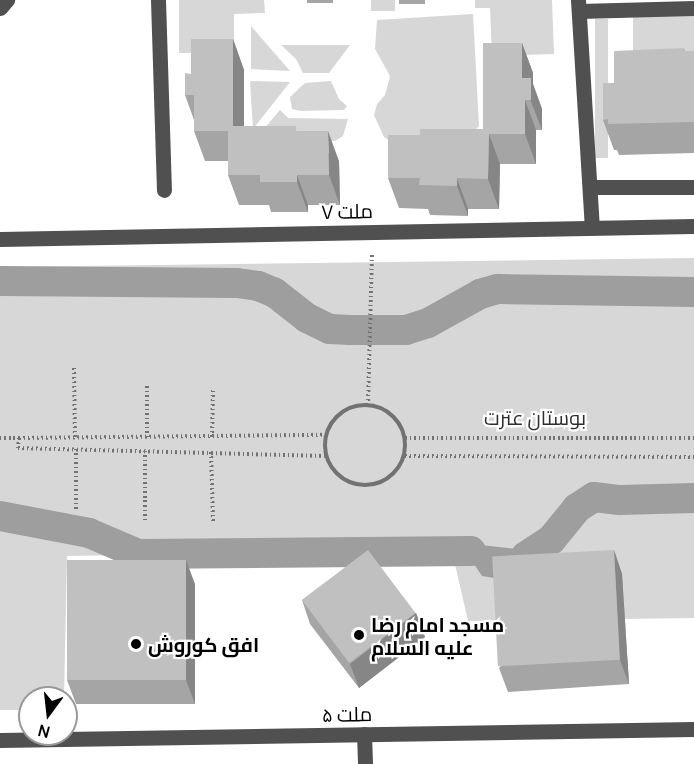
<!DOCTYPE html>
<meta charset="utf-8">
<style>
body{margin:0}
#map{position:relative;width:694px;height:764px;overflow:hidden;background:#fff;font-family:Manrope,Cairo,sans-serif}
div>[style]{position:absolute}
.green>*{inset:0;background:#d7d7d7;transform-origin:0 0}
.water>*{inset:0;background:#9e9e9e}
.canal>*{height:30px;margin:-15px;padding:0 15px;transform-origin:15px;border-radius:15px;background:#9e9e9e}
.path>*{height:4px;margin-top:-2px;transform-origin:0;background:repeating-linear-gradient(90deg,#727272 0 1.5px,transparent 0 4.5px)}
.path>.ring{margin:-2px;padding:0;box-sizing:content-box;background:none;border:4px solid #727272;border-radius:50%}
.minor>*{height:15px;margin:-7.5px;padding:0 7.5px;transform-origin:7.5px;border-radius:7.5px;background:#505050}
.wall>*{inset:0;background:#a5a5a5;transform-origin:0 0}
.shaded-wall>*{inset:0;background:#868686}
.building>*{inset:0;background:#c0c0c0;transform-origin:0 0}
.dots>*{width:16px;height:16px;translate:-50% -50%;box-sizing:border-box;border:3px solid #fff;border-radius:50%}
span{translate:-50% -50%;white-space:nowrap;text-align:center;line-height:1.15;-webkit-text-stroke:4.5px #fff;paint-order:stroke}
.street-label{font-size:20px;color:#000}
.park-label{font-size:20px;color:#2e2e2e}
.poi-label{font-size:20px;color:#000;font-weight:700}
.left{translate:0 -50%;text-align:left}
.north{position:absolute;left:18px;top:686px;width:60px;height:60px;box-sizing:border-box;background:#fff;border:2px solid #999;border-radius:50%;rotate:195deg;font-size:16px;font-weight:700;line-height:24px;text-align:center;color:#000}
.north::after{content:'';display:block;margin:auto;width:21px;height:27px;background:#000;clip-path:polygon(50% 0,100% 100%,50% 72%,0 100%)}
</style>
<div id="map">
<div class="green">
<i style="clip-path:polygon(179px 0,264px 0,265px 13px,234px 14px,234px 52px,179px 53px)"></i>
<i style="left:371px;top:0;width:24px;height:11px"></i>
<i style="clip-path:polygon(475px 0,552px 0,554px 54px,492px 56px,490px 8px,475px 8px)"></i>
<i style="left:633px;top:10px;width:61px;height:53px"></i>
<i style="clip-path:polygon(473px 14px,479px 126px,471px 135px,394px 144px,384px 137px,374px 115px,377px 104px,385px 95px,390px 76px,375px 49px,377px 20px)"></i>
<i style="left:595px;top:19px;width:13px;height:139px"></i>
<i style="clip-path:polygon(251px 26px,290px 71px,251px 69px)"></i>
<i style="clip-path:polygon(281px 45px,350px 45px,329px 73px,303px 73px,296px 59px)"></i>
<i style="clip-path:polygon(250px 81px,290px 82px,253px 129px)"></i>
<i style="clip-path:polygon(331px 81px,339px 99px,347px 106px,344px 110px,300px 111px,292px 109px,290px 97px,305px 83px)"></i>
<i style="clip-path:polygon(280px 110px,288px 118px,348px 119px,343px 136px,335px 141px,279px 140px,262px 131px)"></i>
<i style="clip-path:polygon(694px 258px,694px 618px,468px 621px,452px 551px,67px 556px,64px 698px,30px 698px,30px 710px,0 710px,0 267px)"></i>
</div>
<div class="water">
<i style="clip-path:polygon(472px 544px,525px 550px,526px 556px,494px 578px,482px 576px,474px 564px)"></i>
</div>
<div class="canal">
<i style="left:0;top:281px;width:237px;rotate:0.5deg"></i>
<i style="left:237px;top:283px;width:21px;rotate:8deg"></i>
<i style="left:258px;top:286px;width:18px;rotate:22deg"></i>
<i style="left:275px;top:293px;width:41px;rotate:38deg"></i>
<i style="left:307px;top:318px;width:25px;rotate:26deg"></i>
<i style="left:330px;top:329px;width:20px;rotate:3deg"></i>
<i style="left:350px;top:330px;width:56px"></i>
<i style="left:406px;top:330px;width:23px;rotate:-18deg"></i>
<i style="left:428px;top:323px;width:60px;rotate:-29.1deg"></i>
<i style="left:480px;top:294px;width:19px;rotate:-16deg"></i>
<i style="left:498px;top:289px;width:196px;rotate:0.9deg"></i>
<i style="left:0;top:516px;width:91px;rotate:10.8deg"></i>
<i style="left:89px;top:533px;width:53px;rotate:23.2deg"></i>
<i style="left:138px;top:554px;width:333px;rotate:-0.5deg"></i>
<i style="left:526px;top:556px;width:30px;rotate:-33deg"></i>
<i style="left:551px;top:540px;width:41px;rotate:-50.9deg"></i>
<i style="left:577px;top:508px;width:20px;rotate:-33deg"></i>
<i style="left:594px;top:497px;width:26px;rotate:7deg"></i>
<i style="left:620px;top:500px;width:74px;rotate:-1.5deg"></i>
</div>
<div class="path">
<i style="left:74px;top:368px;width:70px;rotate:89.2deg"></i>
<i style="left:368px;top:405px;width:152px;rotate:-88.5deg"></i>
<i class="ring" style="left:325px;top:405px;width:76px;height:76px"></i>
<i style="left:147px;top:437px;width:52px;rotate:-90deg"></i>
<i style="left:212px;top:437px;width:49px;rotate:-88.8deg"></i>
<i style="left:0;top:438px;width:19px"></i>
<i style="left:19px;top:438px;width:10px;rotate:96deg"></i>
<i style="left:18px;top:448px;width:307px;rotate:1.5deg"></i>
<i style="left:19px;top:438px;width:306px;rotate:-0.6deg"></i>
<i style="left:405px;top:438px;width:289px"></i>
<i style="left:76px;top:449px;width:63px;rotate:90deg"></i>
<i style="left:145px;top:451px;width:70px;rotate:90deg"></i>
<i style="left:211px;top:452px;width:69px;rotate:88.3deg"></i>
<i style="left:405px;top:456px;width:289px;rotate:0.2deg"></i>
</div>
<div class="minor">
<i style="left:158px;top:0;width:190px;rotate:88.2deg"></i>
<i style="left:578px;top:0;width:228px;rotate:86.5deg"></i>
<i style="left:0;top:8px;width:11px;rotate:-49deg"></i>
<i style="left:579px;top:11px;width:115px;rotate:-1.5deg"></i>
<i style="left:590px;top:187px;width:104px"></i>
<i style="left:0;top:239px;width:694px;rotate:-1.07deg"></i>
<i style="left:364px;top:734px;width:30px;rotate:88deg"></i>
<i style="left:0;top:740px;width:694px;rotate:-0.91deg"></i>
</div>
<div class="wall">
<i style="left:307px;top:0;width:26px;height:3px"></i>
<i style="left:399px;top:0;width:26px;height:4px"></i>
<i style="clip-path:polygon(233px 39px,244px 70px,244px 126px,298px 131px,339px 161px,340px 205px,308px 205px,308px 212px,271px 212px,269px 205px,239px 205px,228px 175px,228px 161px,205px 161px,194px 131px,194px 120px,185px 95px,191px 74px)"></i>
<i style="clip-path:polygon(522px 43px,533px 73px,533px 84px,542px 109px,542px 130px,536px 130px,536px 164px,500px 164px,499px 209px,468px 209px,468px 216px,430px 215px,428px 209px,399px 208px,388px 178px,420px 135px,483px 129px)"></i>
<i style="clip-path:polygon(684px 48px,685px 51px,694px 51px,694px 153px,619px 155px,617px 150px,614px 150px,603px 120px,614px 83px)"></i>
<i style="clip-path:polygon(614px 550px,622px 574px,629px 684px,508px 692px,499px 668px)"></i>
<i style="clip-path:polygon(195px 584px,195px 704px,76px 704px,67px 680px)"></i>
<i style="clip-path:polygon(302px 600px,416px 613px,425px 637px,359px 688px,310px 624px)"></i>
</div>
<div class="shaded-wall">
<i style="clip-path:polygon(233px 39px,244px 70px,244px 157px,233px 126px)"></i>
<i style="clip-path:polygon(522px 43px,533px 73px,533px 84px,542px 109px,542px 130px,522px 78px)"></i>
<i style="clip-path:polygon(525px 100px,536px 130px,536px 164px,525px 134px)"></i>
<i style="clip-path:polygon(328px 131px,339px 161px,340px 205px,329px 175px)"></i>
<i style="clip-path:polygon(489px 134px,500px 164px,499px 209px,488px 179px)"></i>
<i style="clip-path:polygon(297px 175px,308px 205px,308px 212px,297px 182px)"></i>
<i style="clip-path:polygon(457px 178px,468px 209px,468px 216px,457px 186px)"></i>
<i style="clip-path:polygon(614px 550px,622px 574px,629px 684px,620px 660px)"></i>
<i style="clip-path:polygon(186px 560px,195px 584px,195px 704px,186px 680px)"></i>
<i style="clip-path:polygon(416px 613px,425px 637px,359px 688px,350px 664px)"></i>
</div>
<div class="building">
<i style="clip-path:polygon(191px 39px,233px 39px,233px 126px,296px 126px,296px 131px,328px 131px,329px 175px,297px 175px,297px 182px,260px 182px,260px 175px,228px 175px,228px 131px,194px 131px,194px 95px,185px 95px,185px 73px,191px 74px)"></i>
<i style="clip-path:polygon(483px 43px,522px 43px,522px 78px,531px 78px,531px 100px,525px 100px,525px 134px,489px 134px,488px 179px,457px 178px,457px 186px,419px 185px,420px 178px,388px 178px,388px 135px,420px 135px,420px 129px,483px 129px)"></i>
<i style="clip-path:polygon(684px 48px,684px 51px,694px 51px,694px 122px,608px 124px,608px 119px,603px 120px,603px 83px,614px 83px,614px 51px)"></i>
<i style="left:368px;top:550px;width:79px;height:83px;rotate:53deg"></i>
<i style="left:614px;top:550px;width:110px;height:122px;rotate:87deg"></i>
<i style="left:67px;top:560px;width:119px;height:120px"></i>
</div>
<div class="dots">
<i style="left:359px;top:635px;background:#000"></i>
<i style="left:136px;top:644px;background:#000"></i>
</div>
<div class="street-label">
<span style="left:347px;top:211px;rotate:-1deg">ملت ۷</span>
<span style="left:347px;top:714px;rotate:-1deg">ملت ۵</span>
</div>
<div class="park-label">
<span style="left:535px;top:417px">بوستان عترت</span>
</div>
<div class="poi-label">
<span class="left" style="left:371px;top:636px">مسجد امام رضا<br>علیه السلام</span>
<span class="left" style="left:148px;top:644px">افق کوروش</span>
</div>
<div class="north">N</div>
</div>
